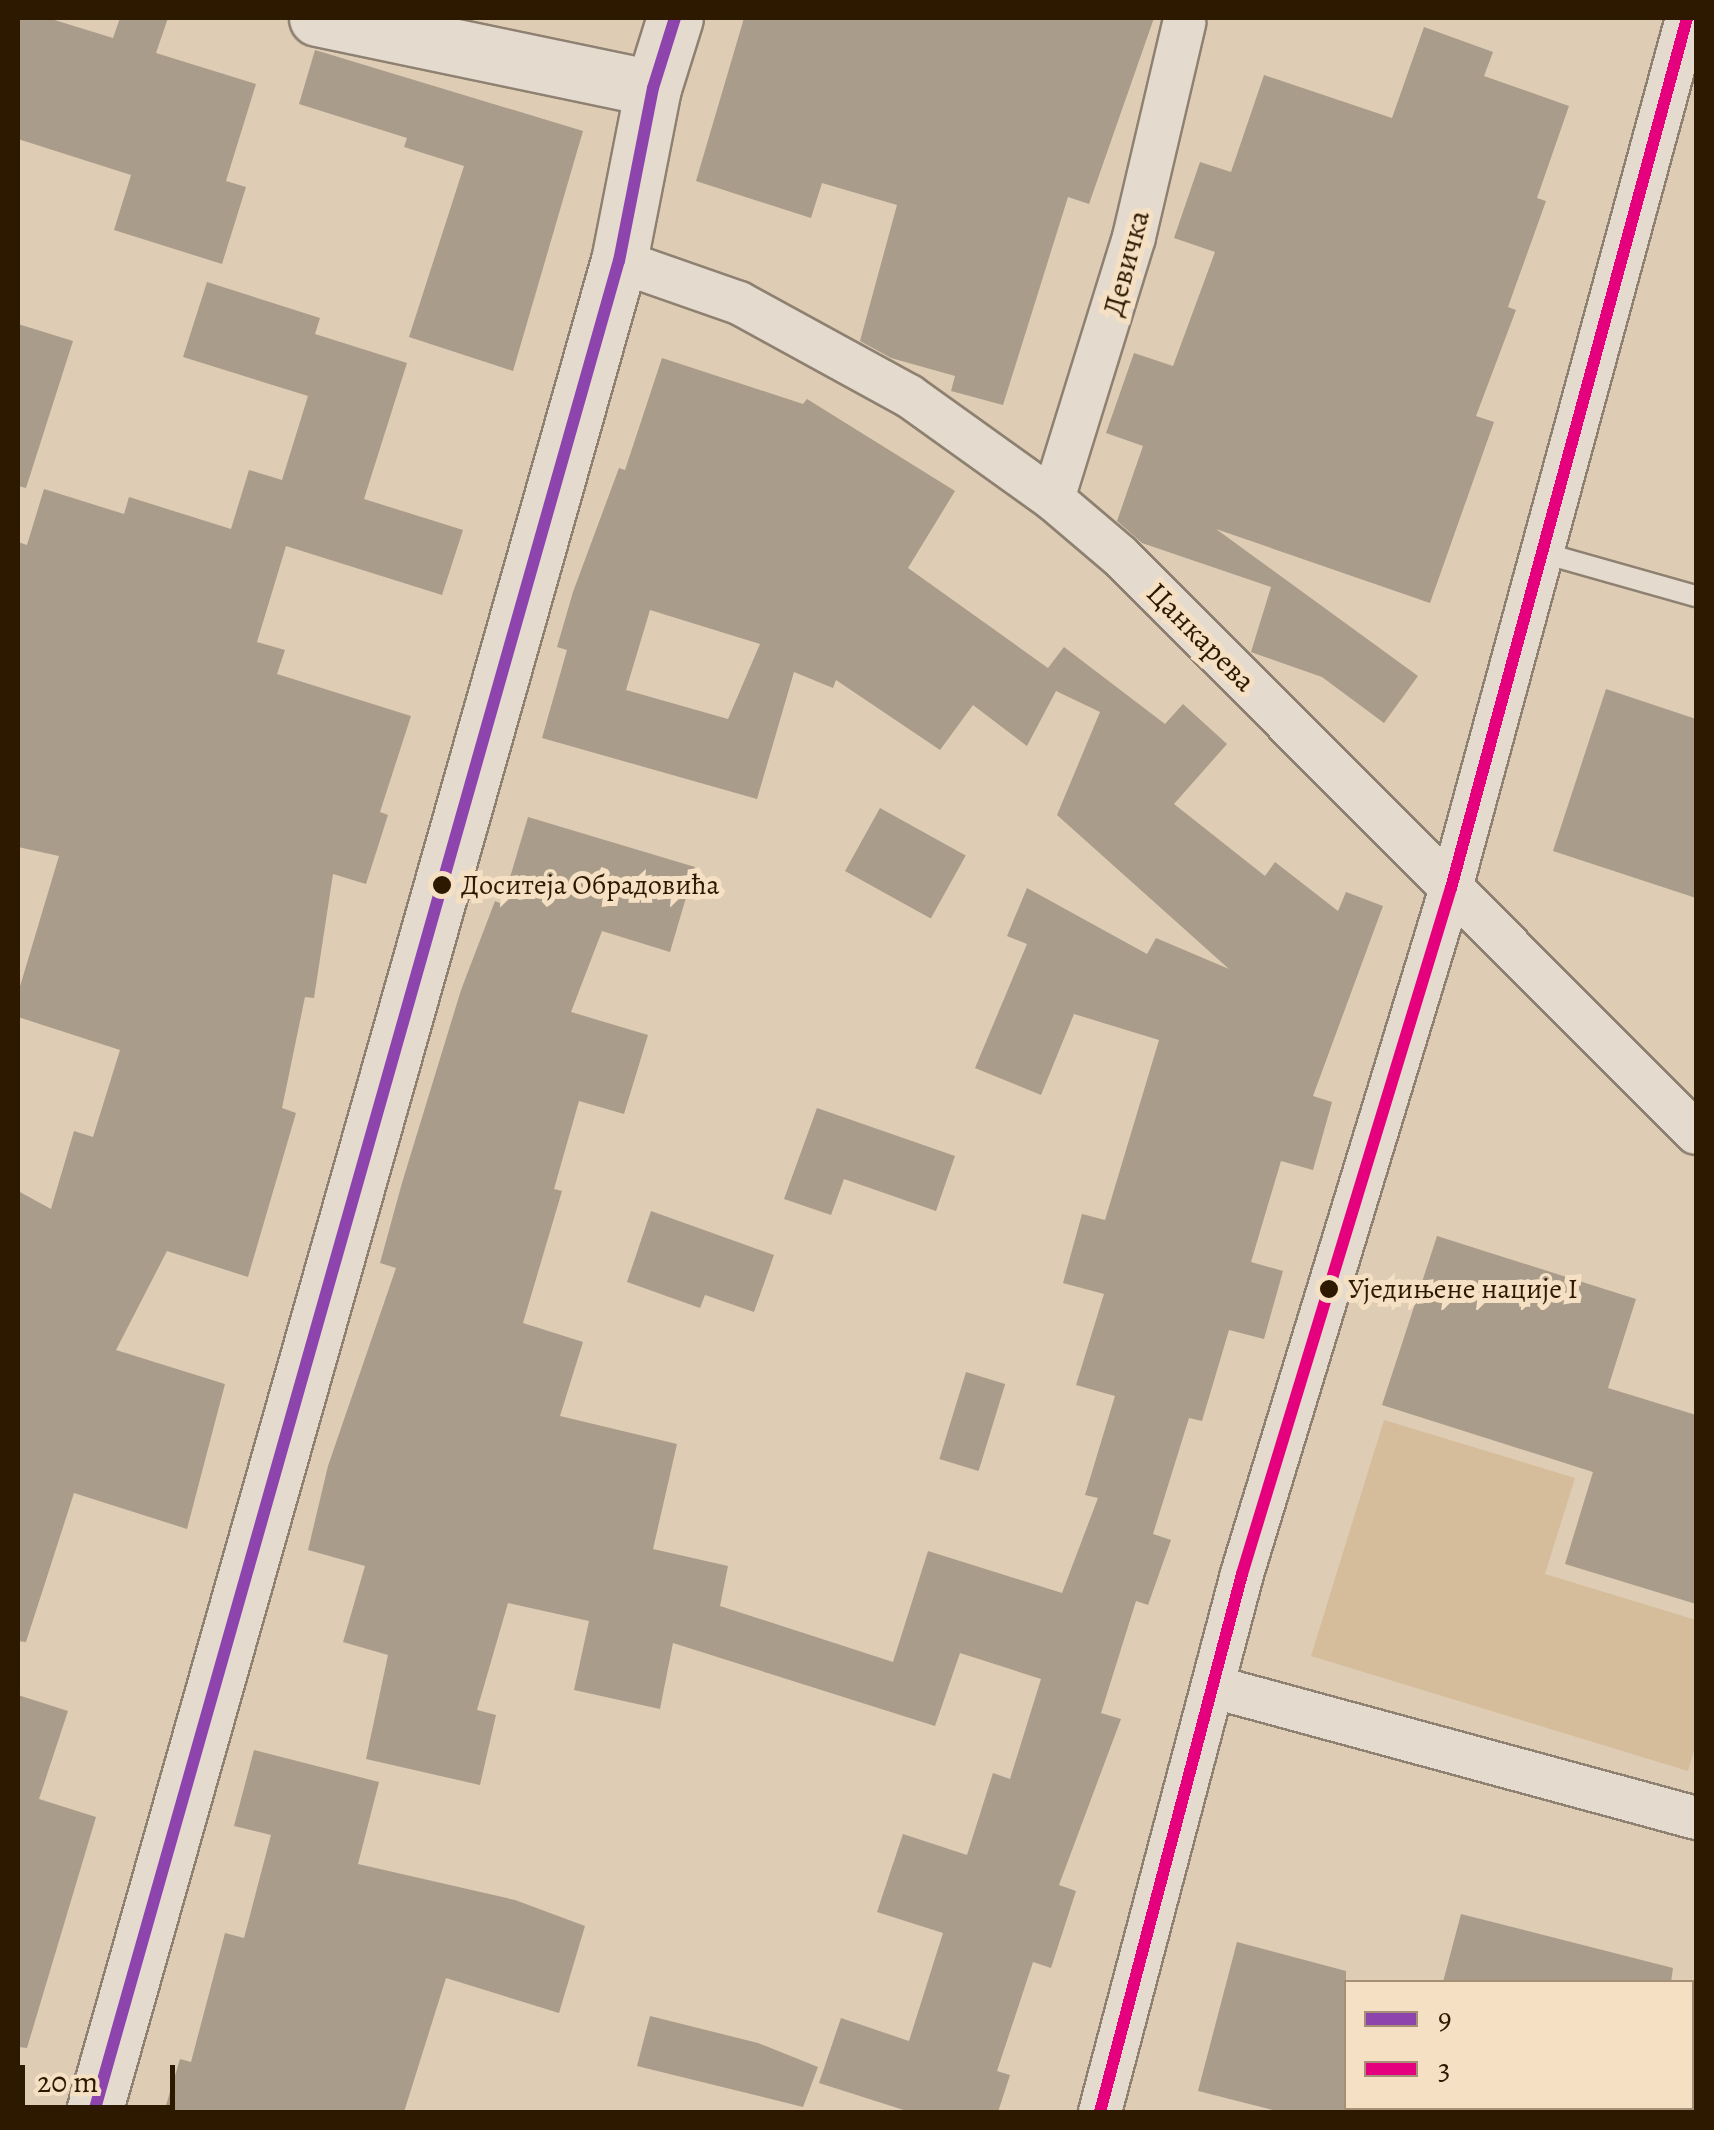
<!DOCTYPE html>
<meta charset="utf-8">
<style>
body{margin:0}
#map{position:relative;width:1714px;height:2130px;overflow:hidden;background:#deccb4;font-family:Alegreya,serif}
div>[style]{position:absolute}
.green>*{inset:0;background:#d5bd9b}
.building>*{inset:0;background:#a99c8a;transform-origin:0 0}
.roads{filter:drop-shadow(2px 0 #8e8171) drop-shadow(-2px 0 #8e8171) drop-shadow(0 2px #8e8171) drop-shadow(0 -2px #8e8171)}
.lane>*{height:20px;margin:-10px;padding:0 10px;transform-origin:10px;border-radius:10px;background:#e4dace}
.street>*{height:42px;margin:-21px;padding:0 21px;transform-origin:21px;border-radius:21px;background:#e4dace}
.secondary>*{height:55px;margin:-27.5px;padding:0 27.5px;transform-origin:27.5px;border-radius:27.5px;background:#e4dace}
.bus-1>*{height:12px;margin:-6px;padding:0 6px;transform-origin:6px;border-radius:6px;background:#8e44ad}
.bus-2>*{height:12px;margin:-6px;padding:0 6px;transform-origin:6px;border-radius:6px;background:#e5007d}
.dots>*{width:28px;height:28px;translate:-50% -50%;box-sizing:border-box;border:5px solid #f5e0c3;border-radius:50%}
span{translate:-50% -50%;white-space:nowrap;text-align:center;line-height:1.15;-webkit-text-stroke:10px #f5e0c3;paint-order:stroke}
.bus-label{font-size:28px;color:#2d1800}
.left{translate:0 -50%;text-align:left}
.street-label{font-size:30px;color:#2d1800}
.frame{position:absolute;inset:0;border:20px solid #2d1800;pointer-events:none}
.legend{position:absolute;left:1344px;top:1980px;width:350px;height:130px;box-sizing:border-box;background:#f5e0c3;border:2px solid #a59075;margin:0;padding:12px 18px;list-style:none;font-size:30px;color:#2d1800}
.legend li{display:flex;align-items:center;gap:20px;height:50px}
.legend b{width:50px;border:2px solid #a59075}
.scale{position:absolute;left:20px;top:2065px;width:155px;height:45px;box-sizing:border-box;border:5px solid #2d1800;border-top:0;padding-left:12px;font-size:30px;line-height:35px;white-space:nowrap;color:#2d1800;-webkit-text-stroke:8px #f5e0c3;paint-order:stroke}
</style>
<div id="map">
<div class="green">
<i style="clip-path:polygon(1384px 1420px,1575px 1478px,1545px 1574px,1696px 1620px,1696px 1744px,1688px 1771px,1311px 1656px)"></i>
</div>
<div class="building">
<i style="clip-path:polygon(18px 18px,48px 18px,113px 38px,120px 18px,168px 18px,156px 53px,256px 84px,226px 181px,246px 187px,222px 264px,114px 230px,131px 175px,18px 139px)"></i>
<i style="clip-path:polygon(744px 18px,1154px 18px,1089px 204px,1068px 197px,1003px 405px,951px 391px,955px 376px,891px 358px,860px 341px,897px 205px,822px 183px,811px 218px,696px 181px)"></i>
<i style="clip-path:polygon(1424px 27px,1493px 52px,1484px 76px,1569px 106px,1537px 198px,1546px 201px,1508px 307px,1516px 310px,1476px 416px,1494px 422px,1430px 603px,1216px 529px,1418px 676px,1384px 723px,1322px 677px,1251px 652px,1271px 587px,1142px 543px,1117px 521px,1143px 446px,1106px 433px,1134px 353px,1173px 366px,1215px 252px,1174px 238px,1200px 162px,1231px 172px,1264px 75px,1392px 118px)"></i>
<i style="clip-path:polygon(315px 50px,583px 131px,513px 371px,409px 337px,464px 166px,404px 147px,407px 138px,299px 104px)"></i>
<i style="clip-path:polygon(207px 282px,320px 318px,315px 334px,407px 363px,364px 499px,463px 530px,442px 595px,286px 546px,257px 642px,285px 650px,277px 674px,411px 716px,380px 812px,388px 815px,366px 884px,333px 874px,314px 998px,305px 997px,282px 1108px,296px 1113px,248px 1277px,167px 1251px,116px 1350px,225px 1384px,187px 1529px,74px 1493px,26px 1642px,18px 1641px,18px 1191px,51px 1209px,74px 1131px,93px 1137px,120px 1050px,18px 1017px,18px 993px,59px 856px,18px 847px,18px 542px,27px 545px,44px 489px,124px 514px,129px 497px,231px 529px,249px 470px,282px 480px,308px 396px,183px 357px)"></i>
<i style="clip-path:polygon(18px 324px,73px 341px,26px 488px,18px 486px)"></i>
<i style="clip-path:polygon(evenodd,662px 358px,803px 404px,807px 399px,955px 491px,908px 568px,1048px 668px,1064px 647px,1165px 724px,1183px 704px,1227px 744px,1174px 804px,1265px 876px,1275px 862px,1338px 911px,1346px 892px,1383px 906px,1313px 1096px,1332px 1102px,1313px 1170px,1281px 1161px,1251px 1262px,1283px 1271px,1264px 1339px,1229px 1330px,1202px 1421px,1189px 1418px,1153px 1534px,1171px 1540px,1148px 1605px,1136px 1601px,1101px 1713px,1121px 1719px,1059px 1885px,1076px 1891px,1051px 1968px,1033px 1962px,997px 2071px,1010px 2075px,998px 2112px,910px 2112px,819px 2083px,841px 2018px,909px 2041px,943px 1933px,877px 1912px,903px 1834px,967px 1855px,993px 1773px,1010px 1779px,1041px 1679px,960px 1653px,935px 1726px,673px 1643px,660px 1709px,574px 1690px,589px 1621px,508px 1603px,477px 1710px,496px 1715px,480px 1785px,366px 1759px,388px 1655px,343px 1642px,365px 1566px,308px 1550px,328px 1466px,396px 1268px,380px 1263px,402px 1183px,461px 990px,495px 901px,502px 904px,528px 817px,695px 867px,670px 952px,602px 931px,571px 1012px,648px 1035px,624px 1114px,579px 1101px,554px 1189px,562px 1191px,523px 1323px,583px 1342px,560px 1416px,677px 1444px,653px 1549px,728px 1566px,720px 1606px,893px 1662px,928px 1551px,1062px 1593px,1098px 1498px,1085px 1495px,1115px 1396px,1076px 1385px,1104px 1294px,1063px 1283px,1082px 1214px,1105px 1220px,1159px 1040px,1074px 1014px,1041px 1095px,975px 1068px,1027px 944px,1007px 936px,1027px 888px,1147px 954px,1156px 938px,1229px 969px,1057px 815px,1100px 712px,1056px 691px,1027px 746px,973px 705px,940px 750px,836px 680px,833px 688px,794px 672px,757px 799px,542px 738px,567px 650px,557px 647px,573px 592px,619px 468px,625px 470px,662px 358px,650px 610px,760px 644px,728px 719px,626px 690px,650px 610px)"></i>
<i style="clip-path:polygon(1606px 689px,1696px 719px,1696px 898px,1553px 851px)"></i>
<i style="left:880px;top:808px;width:98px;height:72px;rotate:29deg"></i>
<i style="clip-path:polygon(817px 1108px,955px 1156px,936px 1211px,844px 1179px,831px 1215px,784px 1199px)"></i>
<i style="clip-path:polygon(651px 1211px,774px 1255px,754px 1312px,705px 1295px,700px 1308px,627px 1282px)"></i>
<i style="clip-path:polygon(1437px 1236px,1636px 1299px,1608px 1388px,1696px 1415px,1696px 1604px,1565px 1564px,1593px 1472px,1382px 1405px)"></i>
<i style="left:966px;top:1372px;width:41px;height:91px;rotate:17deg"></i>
<i style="clip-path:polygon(18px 1695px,68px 1711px,39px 1799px,96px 1817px,27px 2048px,18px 2047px)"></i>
<i style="clip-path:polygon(254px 1750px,379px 1782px,358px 1864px,515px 1900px,585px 1926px,559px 2013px,446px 1978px,404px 2112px,164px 2112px,180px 2059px,191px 2062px,225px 1933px,244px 1938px,271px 1835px,234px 1826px)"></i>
<i style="clip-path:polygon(1461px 1914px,1673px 1968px,1671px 1982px,1443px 1982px)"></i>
<i style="clip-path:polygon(1237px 1942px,1346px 1971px,1346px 2112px,1281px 2112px,1198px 2091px)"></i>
<i style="clip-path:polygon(650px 2016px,758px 2043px,818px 2067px,803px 2107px,637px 2066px)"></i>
</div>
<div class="roads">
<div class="lane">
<i style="left:1540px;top:552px;width:162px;rotate:15.8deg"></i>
</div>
<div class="street">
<i style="left:619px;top:261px;width:127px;rotate:19.3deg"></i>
<i style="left:739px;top:303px;width:194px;rotate:28.7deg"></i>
<i style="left:909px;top:396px;width:177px;rotate:35.6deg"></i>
<i style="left:1053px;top:499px;width:88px;rotate:40.4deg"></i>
<i style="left:1120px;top:556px;width:815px;rotate:45.05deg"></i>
<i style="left:1053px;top:499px;width:274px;rotate:-72.8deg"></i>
<i style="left:1134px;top:237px;width:220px;rotate:-76.8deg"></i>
<i style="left:1214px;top:1687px;width:499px;rotate:15.2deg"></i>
<i style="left:1100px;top:2112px;width:556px;rotate:-75.21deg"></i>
<i style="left:1242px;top:1574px;width:717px;rotate:-73.06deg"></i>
<i style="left:1451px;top:888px;width:901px;rotate:-74.82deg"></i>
</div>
<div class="secondary">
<i style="left:317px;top:18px;width:343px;rotate:11.8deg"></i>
<i style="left:94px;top:2112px;width:1924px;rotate:-74.17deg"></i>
<i style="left:619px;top:261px;width:176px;rotate:-78.9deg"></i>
<i style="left:653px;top:88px;width:73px;rotate:-72.6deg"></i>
</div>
</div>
<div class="bus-1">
<i style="left:94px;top:2112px;width:1924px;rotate:-74.17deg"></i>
<i style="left:619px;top:261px;width:176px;rotate:-78.9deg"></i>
<i style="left:653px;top:88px;width:73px;rotate:-72.6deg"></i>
</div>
<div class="bus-2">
<i style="left:1100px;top:2112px;width:556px;rotate:-75.21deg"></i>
<i style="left:1242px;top:1574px;width:717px;rotate:-73.06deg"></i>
<i style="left:1451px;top:888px;width:901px;rotate:-74.82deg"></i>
</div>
<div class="dots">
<i style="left:442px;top:885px;background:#2d1800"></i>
<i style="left:1329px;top:1289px;background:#2d1800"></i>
</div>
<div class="bus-label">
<span class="left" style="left:461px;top:885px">Доситеја Обрадовића</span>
<span class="left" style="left:1348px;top:1289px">Уједињене нације I</span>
</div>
<div class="street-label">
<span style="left:1126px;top:263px;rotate:-75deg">Девичка</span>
<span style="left:1201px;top:637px;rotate:45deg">Цанкарева</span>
</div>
<div class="frame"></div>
<ul class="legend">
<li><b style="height:12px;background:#8e44ad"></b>9</li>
<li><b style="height:12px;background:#e5007d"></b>3</li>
</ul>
<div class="scale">20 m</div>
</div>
